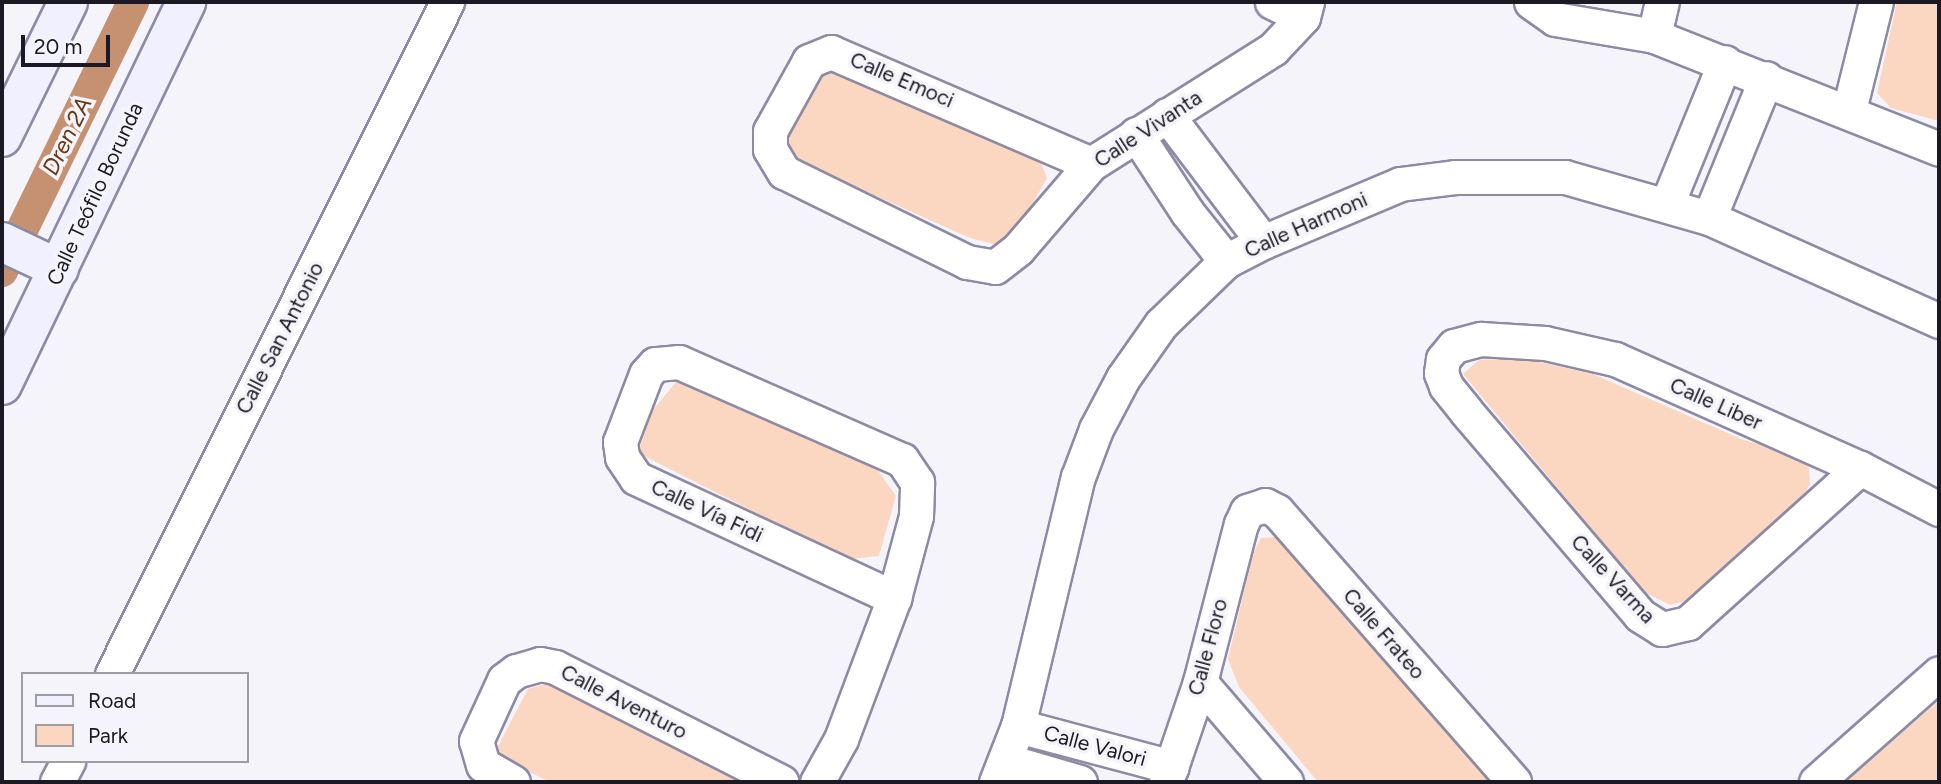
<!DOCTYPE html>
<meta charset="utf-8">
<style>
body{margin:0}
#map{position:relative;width:1941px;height:784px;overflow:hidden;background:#f4f4fa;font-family:Figtree,sans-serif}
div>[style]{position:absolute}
.green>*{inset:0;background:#fbd7c1}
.canal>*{height:32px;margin:-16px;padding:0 16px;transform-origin:16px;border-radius:16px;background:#c59170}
.roads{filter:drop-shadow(2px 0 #8d8aa6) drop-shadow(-2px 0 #8d8aa6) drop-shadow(0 2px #8d8aa6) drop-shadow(0 -2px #8d8aa6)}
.minor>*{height:33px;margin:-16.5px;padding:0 16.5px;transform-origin:16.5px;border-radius:16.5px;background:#fff}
.secondary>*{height:38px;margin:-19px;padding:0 19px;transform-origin:19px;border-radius:19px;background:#f1f0fe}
span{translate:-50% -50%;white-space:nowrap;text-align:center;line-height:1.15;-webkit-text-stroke:7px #f4f4fa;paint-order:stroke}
.street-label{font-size:21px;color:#1b1a24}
.water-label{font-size:23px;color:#6a3813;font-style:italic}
.frame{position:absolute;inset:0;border:4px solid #1b1a24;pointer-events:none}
.legend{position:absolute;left:21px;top:672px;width:228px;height:91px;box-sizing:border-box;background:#f4f4fa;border:2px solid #9d9da4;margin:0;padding:9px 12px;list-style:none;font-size:21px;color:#1b1a24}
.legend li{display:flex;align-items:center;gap:14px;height:35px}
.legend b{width:35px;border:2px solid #9d9da4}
.scale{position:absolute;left:21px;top:35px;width:89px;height:32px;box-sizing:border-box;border:4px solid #1b1a24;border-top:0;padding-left:9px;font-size:21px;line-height:24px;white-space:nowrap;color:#1b1a24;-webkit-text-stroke:5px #f4f4fa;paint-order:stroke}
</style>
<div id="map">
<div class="green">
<i style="clip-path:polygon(1897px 2px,1939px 2px,1939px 121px,1891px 108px,1877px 93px)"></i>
<i style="clip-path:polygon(822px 70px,849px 74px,1041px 163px,1047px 178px,1014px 237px,997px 245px,970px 238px,787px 156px,779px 135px)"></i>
<i style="clip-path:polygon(1521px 358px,1593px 374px,1741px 439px,1785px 452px,1809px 467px,1810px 485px,1791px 514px,1685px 601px,1670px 605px,1644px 592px,1463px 374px,1479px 360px)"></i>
<i style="clip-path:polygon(676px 382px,699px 386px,874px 465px,896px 496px,879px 556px,848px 559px,638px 453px,653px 410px)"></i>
<i style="clip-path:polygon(1275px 537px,1290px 548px,1492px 782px,1318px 782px,1239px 687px,1228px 659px,1253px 554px,1261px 538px)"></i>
<i style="clip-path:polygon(546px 684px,619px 717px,756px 782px,550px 782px,505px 760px,497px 748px,528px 689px)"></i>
<i style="clip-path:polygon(1939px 701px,1939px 782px,1845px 782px)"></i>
</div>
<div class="canal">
<i style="left:2px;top:271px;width:299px;rotate:-64deg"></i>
</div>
<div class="roads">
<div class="minor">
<i style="left:1272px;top:2px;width:34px;rotate:26deg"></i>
<i style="left:1531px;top:2px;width:29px;rotate:35deg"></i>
<i style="left:1555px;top:19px;width:100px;rotate:9.7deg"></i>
<i style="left:1654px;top:36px;width:307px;rotate:21.6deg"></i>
<i style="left:1654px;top:36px;width:35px;rotate:-77deg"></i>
<i style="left:1849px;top:110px;width:111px;rotate:-76deg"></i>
<i style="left:1167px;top:115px;width:159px;rotate:52.9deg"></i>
<i style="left:1136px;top:134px;width:93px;rotate:56.8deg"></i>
<i style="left:1187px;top:212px;width:63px;rotate:51.5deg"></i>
<i style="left:1091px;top:164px;width:283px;rotate:-156.7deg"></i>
<i style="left:831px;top:52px;width:24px;rotate:158deg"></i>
<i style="left:809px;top:61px;width:80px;rotate:119.1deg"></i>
<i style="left:770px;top:131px;width:18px;rotate:90deg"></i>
<i style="left:770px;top:149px;width:27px;rotate:59deg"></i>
<i style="left:784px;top:172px;width:204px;rotate:26.2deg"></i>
<i style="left:967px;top:262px;width:28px;rotate:10deg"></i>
<i style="left:995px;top:267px;width:29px;rotate:-38deg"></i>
<i style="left:1018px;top:249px;width:112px;rotate:-49.3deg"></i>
<i style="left:1091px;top:164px;width:215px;rotate:-32.3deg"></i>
<i style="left:1273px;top:49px;width:44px;rotate:-46.8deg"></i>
<i style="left:1303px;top:17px;width:16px;rotate:-75deg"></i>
<i style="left:1667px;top:204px;width:153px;rotate:-67.8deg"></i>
<i style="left:1709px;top:218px;width:151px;rotate:-67.8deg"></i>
<i style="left:1860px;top:468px;width:232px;rotate:138deg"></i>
<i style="left:1688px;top:623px;width:27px;rotate:167deg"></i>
<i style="left:1662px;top:629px;width:26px;rotate:-148deg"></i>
<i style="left:1640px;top:615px;width:268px;rotate:-130.5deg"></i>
<i style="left:1466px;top:411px;width:32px;rotate:-129deg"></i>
<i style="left:1446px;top:386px;width:14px;rotate:-111deg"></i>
<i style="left:1441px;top:373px;width:14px;rotate:-82deg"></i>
<i style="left:1443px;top:359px;width:17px;rotate:-50deg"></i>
<i style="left:1454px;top:346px;width:28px;rotate:-15deg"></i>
<i style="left:1481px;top:339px;width:64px;rotate:3.6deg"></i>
<i style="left:1545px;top:343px;width:72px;rotate:12.9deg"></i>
<i style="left:1615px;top:359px;width:268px;rotate:24deg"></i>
<i style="left:1860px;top:468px;width:89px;rotate:27.4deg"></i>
<i style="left:112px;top:674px;width:751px;rotate:-63.5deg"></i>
<i style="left:1200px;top:682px;width:132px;rotate:49.3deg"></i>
<i style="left:1018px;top:726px;width:159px;rotate:14.9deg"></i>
<i style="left:1008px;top:761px;width:75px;rotate:16.3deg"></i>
<i style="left:57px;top:782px;width:24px;rotate:-62deg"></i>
<i style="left:513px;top:782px;width:34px;rotate:-150deg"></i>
<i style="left:483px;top:765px;width:25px;rotate:-106deg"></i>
<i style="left:476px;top:741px;width:67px;rotate:-65.3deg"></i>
<i style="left:504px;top:680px;width:15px;rotate:-37deg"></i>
<i style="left:516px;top:671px;width:25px;rotate:-16deg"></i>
<i style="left:540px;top:664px;width:15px;rotate:11deg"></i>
<i style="left:555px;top:667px;width:254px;rotate:26.9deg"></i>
<i style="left:817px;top:782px;width:49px;rotate:-60.8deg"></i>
<i style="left:841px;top:739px;width:151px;rotate:-69.4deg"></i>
<i style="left:894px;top:598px;width:85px;rotate:-75deg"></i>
<i style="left:916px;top:516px;width:34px;rotate:-88deg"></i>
<i style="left:917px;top:482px;width:27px;rotate:-124deg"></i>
<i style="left:902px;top:460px;width:244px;rotate:-156.3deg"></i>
<i style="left:679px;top:362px;width:24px;rotate:175deg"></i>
<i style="left:655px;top:364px;width:13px;rotate:132deg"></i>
<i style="left:646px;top:374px;width:73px;rotate:110.9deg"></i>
<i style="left:620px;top:442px;width:15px;rotate:82deg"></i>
<i style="left:622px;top:457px;width:25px;rotate:56deg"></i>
<i style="left:636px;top:478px;width:285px;rotate:24.9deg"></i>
<i style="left:996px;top:782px;width:60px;rotate:-68.6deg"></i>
<i style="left:1018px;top:726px;width:256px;rotate:-76.5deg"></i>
<i style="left:1078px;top:477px;width:51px;rotate:-69.4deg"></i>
<i style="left:1096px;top:429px;width:58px;rotate:-62.1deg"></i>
<i style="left:1123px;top:378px;width:66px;rotate:-54.9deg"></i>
<i style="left:1161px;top:324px;width:91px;rotate:-44.1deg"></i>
<i style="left:1226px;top:261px;width:42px;rotate:-27.2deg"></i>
<i style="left:1263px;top:242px;width:149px;rotate:-22.9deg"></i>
<i style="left:1400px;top:184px;width:55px;rotate:-7.3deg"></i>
<i style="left:1455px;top:177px;width:110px"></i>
<i style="left:1565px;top:177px;width:150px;rotate:15.9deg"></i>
<i style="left:1709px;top:218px;width:252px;rotate:24.1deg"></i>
<i style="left:1166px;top:782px;width:106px;rotate:-71.2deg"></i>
<i style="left:1200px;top:682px;width:163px;rotate:-75.5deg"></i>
<i style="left:1241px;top:524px;width:14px;rotate:-65deg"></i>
<i style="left:1247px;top:511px;width:19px;rotate:-18deg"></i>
<i style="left:1265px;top:505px;width:13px;rotate:27deg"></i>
<i style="left:1277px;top:511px;width:360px;rotate:48.8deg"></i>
<i style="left:1816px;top:782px;width:164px;rotate:-41.5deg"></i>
</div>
<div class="secondary">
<i style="left:2px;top:137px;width:150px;rotate:-63.9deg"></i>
<i style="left:2px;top:242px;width:63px;rotate:25.3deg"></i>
<i style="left:2px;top:385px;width:425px;rotate:-64.3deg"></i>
</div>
</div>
<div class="street-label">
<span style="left:902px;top:80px;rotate:23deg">Calle Emoci</span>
<span style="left:1148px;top:129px;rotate:-33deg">Calle Vivanta</span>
<span style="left:95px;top:194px;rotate:-65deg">Calle Teófilo Borunda</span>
<span style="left:1306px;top:225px;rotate:-24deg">Calle Harmoni</span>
<span style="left:280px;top:338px;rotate:-63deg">Calle San Antonio</span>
<span style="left:1716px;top:404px;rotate:24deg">Calle Liber</span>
<span style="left:707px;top:511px;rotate:25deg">Calle Vía Fidi</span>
<span style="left:1613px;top:579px;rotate:47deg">Calle Varma</span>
<span style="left:1384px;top:634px;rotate:49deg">Calle Frateo</span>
<span style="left:1208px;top:647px;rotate:-75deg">Calle Floro</span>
<span style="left:624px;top:702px;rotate:27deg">Calle Aventuro</span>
<span style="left:1095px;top:746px;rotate:15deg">Calle Valori</span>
</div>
<div class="water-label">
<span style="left:67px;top:136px;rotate:-64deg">Dren 2A</span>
</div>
<div class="frame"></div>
<ul class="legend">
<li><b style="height:9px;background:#f1f0fe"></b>Road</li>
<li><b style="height:19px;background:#fbd7c1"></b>Park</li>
</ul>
<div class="scale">20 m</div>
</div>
